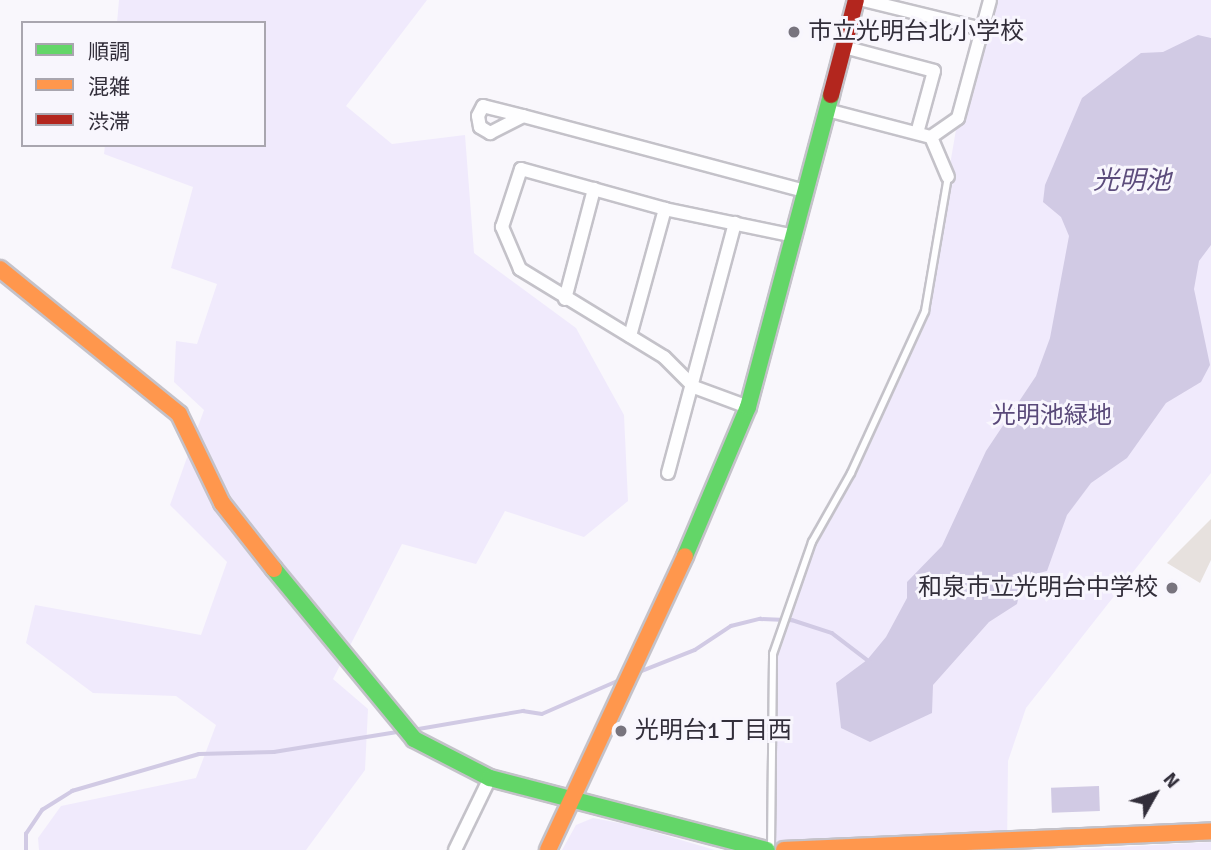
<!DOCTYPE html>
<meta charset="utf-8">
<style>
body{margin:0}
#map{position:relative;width:1211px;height:850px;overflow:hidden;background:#f9f7fc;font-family:Signika,"Noto Sans JP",sans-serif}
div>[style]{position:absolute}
.green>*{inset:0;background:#f0eafc}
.water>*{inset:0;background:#d1cae4;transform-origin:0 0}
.stream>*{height:3.5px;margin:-1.75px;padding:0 1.75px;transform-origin:1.75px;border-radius:1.75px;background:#d1cae4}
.building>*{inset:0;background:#e7e1de}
.roads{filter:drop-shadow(2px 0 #c4c2c9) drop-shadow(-2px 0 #c4c2c9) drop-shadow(0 2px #c4c2c9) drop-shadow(0 -2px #c4c2c9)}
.lane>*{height:6px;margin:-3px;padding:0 3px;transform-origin:3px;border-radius:3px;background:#fefeff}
.street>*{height:12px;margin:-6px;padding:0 6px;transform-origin:6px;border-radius:6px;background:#fefeff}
.fast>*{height:16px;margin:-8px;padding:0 8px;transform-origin:8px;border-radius:8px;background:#63d668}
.slow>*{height:16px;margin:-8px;padding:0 8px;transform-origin:8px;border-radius:8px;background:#ff974d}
.jam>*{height:16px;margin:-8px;padding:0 8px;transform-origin:8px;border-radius:8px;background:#b3261e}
.dots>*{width:19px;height:19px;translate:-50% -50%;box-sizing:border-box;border:4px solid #f8f6fd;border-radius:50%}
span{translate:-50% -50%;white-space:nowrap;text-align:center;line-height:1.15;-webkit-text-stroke:6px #f8f6fd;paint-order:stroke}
.poi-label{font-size:24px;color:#322e3a}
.left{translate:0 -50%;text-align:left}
.right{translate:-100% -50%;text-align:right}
.park-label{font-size:24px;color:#594979}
.water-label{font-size:26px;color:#5c4c7c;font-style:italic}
.legend{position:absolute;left:21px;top:21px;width:245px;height:126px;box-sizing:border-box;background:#f8f6fd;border:2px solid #a9a6af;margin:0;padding:9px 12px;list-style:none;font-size:21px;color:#322e3a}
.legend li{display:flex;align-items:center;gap:14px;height:35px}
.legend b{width:35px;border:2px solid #a9a6af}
.north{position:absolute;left:1120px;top:759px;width:70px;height:70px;-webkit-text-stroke:5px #f8f6fd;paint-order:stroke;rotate:50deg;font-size:19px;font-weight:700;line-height:28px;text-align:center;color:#322e3a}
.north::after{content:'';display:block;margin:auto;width:24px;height:32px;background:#322e3a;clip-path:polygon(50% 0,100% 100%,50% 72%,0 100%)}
</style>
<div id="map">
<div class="green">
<i style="clip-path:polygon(119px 0,427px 0,346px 106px,392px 144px,465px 135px,474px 253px,576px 328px,624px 415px,628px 501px,584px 537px,505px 511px,476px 564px,402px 544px,333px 679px,368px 709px,365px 770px,306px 850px,39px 850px,38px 838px,61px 806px,196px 778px,216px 725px,176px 696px,93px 693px,26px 643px,35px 605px,201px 635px,227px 562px,170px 505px,204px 410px,174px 382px,176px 341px,197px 344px,217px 284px,171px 268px,193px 187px,104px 154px,105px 145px,264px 145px,264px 23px,117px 23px)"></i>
<i style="clip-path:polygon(990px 0,1211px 0,1211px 473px,1026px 708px,1008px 761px,1007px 850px,771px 850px,773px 654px,812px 542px,851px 473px,925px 311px,958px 118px)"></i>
<i style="clip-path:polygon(593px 818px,630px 825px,715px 850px,562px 850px,576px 825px)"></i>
<i style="clip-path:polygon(1211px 842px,1211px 850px,1067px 850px,1119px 847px)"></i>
</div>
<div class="water">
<i style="clip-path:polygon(1198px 35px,1211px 38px,1211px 245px,1199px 261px,1194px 289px,1210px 365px,1201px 382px,1166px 403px,1127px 458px,1091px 483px,1067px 515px,1047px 571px,1023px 577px,1017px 604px,989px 622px,933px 685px,932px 713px,870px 742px,841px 728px,836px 683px,867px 660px,886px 637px,907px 598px,907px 582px,942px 546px,986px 451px,1036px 376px,1050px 338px,1069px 236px,1061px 217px,1043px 202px,1045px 185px,1082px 98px,1141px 53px,1163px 52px)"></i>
<i style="left:1099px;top:786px;width:25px;height:48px;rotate:88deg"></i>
</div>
<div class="stream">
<i style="left:637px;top:673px;width:62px;rotate:-21.6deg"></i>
<i style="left:695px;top:650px;width:43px;rotate:-33.7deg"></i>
<i style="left:731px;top:626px;width:30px;rotate:-14deg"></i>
<i style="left:760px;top:619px;width:32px;rotate:2deg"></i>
<i style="left:792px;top:620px;width:42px;rotate:18deg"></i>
<i style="left:832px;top:633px;width:48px;rotate:37.3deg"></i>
<i style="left:413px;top:730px;width:112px;rotate:-9.8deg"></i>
<i style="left:523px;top:711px;width:19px;rotate:9deg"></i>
<i style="left:542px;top:714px;width:85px;rotate:-23.6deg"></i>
<i style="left:26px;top:850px;width:16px;rotate:-90deg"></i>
<i style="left:26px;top:834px;width:29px;rotate:-56deg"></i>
<i style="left:42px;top:810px;width:36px;rotate:-32deg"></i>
<i style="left:72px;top:791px;width:132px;rotate:-16.2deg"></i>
<i style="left:199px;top:754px;width:75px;rotate:-1.5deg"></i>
<i style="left:274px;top:752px;width:126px;rotate:-9.2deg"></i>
</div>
<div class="building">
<i style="clip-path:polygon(1211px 519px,1211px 560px,1200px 583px,1167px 563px)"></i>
</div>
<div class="roads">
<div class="lane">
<i style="left:771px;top:848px;width:194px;rotate:-89.4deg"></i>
<i style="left:773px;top:654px;width:119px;rotate:-70.8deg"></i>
<i style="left:812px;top:542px;width:79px;rotate:-60.5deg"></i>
<i style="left:851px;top:473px;width:178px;rotate:-65.4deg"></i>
<i style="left:925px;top:311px;width:136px;rotate:-80.3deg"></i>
</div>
<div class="street">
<i style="left:863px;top:0;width:122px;rotate:13.7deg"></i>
<i style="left:844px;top:47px;width:93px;rotate:14.9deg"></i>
<i style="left:934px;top:71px;width:64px;rotate:105.3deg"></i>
<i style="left:827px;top:110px;width:107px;rotate:14.6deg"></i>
<i style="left:931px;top:137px;width:33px;rotate:-35deg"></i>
<i style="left:958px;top:118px;width:122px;rotate:-74.8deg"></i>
<i style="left:523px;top:116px;width:41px;rotate:-166deg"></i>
<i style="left:483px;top:106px;width:11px;rotate:117deg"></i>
<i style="left:478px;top:116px;width:11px;rotate:80deg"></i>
<i style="left:480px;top:127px;width:12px;rotate:31deg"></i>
<i style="left:490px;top:133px;width:37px;rotate:-27deg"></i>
<i style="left:523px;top:116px;width:292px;rotate:14.9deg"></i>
<i style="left:931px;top:137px;width:43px;rotate:67deg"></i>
<i style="left:565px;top:299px;width:114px;rotate:-75.2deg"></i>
<i style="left:630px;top:336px;width:132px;rotate:-74.6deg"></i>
<i style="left:748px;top:407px;width:58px;rotate:-159.7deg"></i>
<i style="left:694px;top:387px;width:42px;rotate:-135deg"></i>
<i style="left:664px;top:357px;width:169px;rotate:-148.6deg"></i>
<i style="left:520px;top:269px;width:46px;rotate:-113.2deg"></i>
<i style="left:502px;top:227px;width:61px;rotate:-71.9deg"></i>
<i style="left:521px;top:169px;width:149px;rotate:15.5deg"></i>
<i style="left:665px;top:209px;width:132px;rotate:11.8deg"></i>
<i style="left:668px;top:473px;width:259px;rotate:-75deg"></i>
<i style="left:455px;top:850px;width:80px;rotate:-64.1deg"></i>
</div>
<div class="fast">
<i style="left:685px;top:556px;width:162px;rotate:-67.1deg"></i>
<i style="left:748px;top:407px;width:323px;rotate:-75.1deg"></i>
<i style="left:274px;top:569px;width:220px;rotate:50.5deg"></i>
<i style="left:414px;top:739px;width:85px;rotate:27.2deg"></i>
<i style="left:490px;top:778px;width:286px;rotate:14.6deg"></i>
</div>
<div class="slow">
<i style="left:0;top:269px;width:230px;rotate:39deg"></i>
<i style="left:179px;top:414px;width:99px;rotate:64.2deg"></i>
<i style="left:222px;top:503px;width:84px;rotate:51.8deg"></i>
<i style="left:548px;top:850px;width:324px;rotate:-65deg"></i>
<i style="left:784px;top:850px;width:427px;rotate:-2.5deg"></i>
</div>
<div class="jam">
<i style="left:831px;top:95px;width:98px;rotate:-75.3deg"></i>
</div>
</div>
<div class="dots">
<i style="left:794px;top:32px;background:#78747e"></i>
<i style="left:1172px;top:588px;background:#78747e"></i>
<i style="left:621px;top:731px;background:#78747e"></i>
</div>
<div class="poi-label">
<span class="left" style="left:808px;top:32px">市立光明台北小学校</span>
<span class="right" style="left:1158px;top:588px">和泉市立光明台中学校</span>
<span class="left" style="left:635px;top:731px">光明台1丁目西</span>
</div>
<div class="park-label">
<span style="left:1052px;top:416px">光明池緑地</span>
</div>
<div class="water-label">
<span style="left:1132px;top:182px">光明池</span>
</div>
<ul class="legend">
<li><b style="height:9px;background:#63d668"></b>順調</li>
<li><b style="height:9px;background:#ff974d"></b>混雑</li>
<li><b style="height:9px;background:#b3261e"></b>渋滞</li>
</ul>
<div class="north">N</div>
</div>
